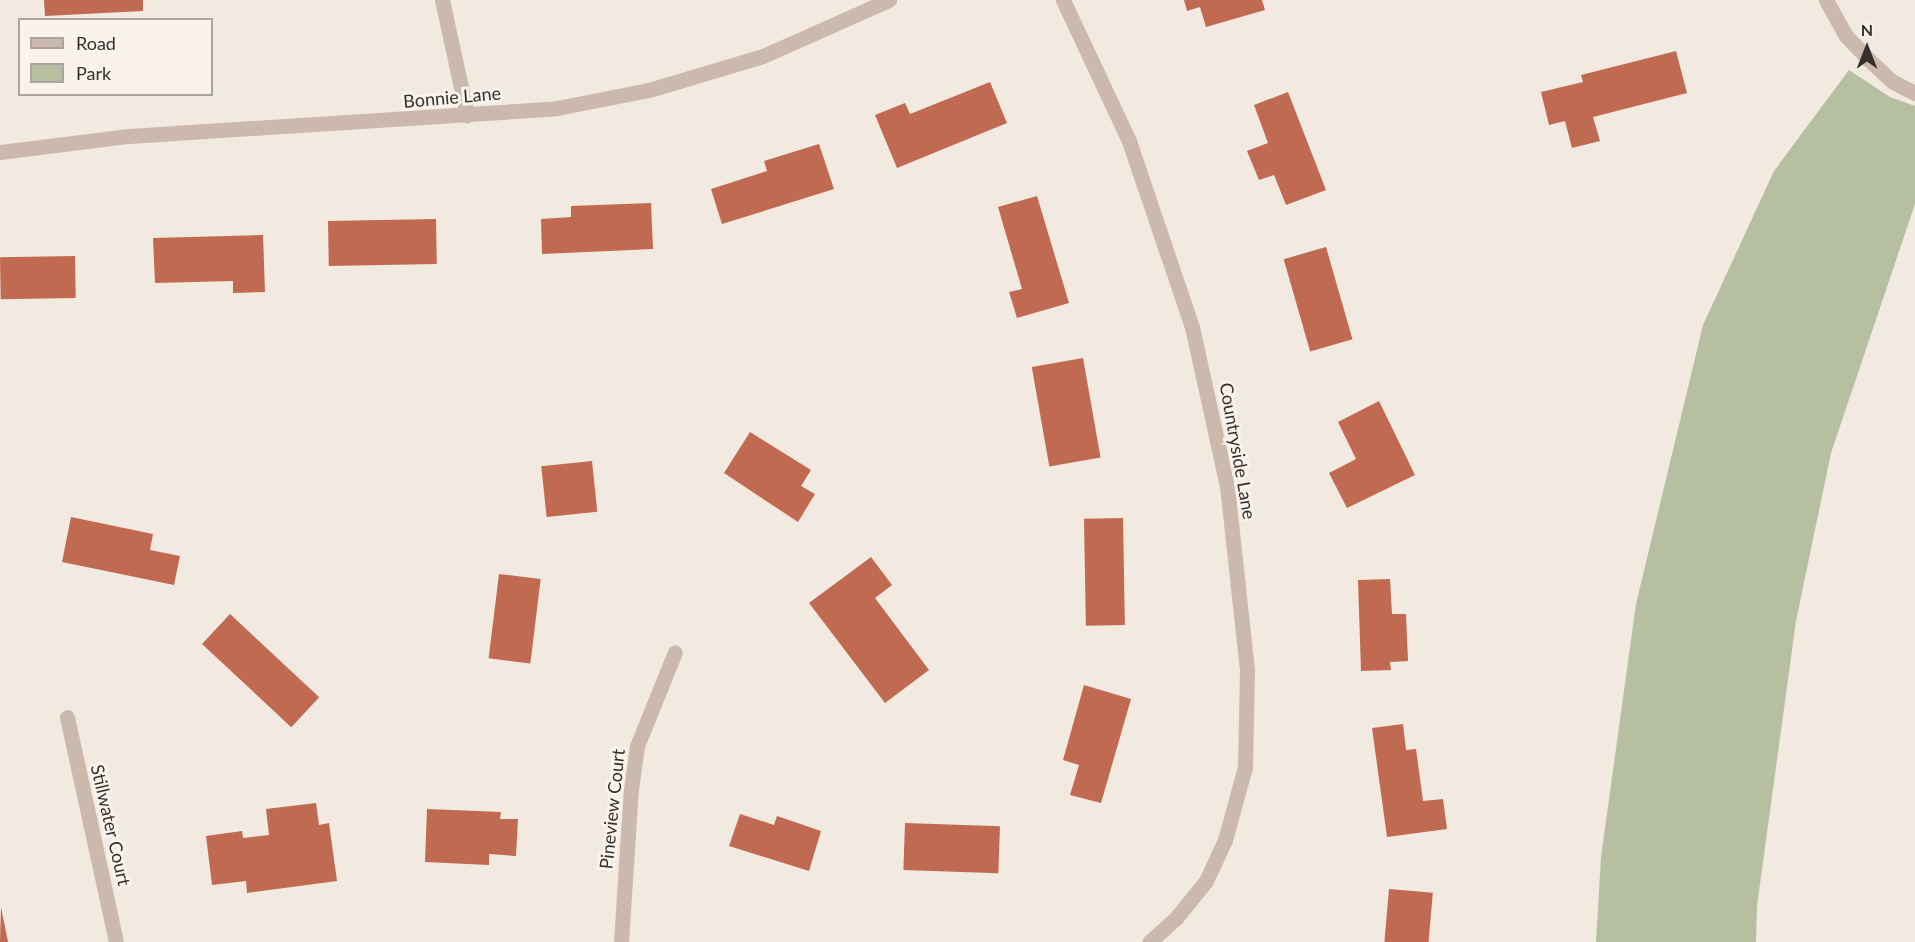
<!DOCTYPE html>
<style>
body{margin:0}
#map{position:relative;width:1915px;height:942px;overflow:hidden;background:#f2e9e0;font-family:Lato,sans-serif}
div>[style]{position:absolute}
.green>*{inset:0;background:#b6c0a0}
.building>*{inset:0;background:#bf6a51;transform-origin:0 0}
.street>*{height:15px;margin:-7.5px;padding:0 7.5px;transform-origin:7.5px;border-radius:7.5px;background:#cab9ac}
span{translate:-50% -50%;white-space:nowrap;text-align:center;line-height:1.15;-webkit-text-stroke:6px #f9f3ec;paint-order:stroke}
.street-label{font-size:18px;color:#382f2b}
.legend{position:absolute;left:18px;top:18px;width:195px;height:78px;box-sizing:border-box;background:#f9f3ec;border:2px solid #aca59f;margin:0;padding:8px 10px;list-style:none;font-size:18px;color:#382f2b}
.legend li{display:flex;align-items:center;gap:12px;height:30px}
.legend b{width:30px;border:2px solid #aca59f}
.north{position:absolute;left:1837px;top:18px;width:60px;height:60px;-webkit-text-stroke:4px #f9f3ec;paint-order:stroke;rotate:0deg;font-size:16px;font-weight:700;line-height:24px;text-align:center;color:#382f2b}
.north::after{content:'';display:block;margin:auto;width:21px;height:27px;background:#382f2b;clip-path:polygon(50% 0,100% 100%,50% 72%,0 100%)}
</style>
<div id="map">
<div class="green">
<i style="clip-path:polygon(1849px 70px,1890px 97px,1915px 106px,1915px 204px,1831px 453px,1796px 621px,1757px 906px,1756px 942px,1596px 942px,1601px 857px,1636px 604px,1703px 325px,1774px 171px)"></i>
</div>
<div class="building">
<i style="clip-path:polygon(44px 0,143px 0,143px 11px,45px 16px)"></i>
<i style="clip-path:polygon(1184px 0,1262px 0,1265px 10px,1206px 27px,1200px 7px,1187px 11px)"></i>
<i style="clip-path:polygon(1676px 51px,1687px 93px,1593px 117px,1600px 141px,1572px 148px,1565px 121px,1549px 125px,1541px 92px,1583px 82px,1581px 75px)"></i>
<i style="clip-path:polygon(990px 82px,1007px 123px,897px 168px,875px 115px,905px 103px,910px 114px)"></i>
<i style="clip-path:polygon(1288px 92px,1326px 190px,1286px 205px,1274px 175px,1259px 180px,1247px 151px,1268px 143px,1254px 105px)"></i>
<i style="clip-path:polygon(819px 144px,834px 189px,722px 224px,711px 189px,767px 171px,764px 161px)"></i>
<i style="clip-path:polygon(1037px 196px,1069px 303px,1017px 318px,1009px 292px,1022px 289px,998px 207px)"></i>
<i style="clip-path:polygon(651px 203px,653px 249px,542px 254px,541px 219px,571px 217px,571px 206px)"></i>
<i style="left:436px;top:219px;width:45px;height:108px;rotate:89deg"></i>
<i style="clip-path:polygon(263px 235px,265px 292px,233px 293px,233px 281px,155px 283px,153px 238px)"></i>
<i style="left:1326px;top:247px;width:96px;height:44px;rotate:74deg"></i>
<i style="left:75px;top:256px;width:42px;height:75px;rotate:89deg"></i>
<i style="left:1083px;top:358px;width:101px;height:52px;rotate:80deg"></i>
<i style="clip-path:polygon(1379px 401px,1415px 475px,1347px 508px,1329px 473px,1356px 459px,1338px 422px)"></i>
<i style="clip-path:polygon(750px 432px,811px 470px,801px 486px,815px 494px,798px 522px,724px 473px)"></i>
<i style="left:592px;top:461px;width:51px;height:51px;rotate:84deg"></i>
<i style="clip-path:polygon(71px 517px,153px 534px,150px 550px,180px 556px,174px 585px,62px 562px)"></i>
<i style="left:1123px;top:518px;width:107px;height:39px;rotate:89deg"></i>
<i style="clip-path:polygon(871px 557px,892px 585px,875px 598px,929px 670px,885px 703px,809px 603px)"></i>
<i style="left:499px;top:574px;width:42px;height:85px;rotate:7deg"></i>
<i style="clip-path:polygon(1390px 579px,1392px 614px,1406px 614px,1408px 661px,1390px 662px,1391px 670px,1361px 671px,1358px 580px)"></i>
<i style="left:230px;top:614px;width:122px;height:41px;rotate:43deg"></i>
<i style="clip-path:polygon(1084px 685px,1131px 699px,1101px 803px,1070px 795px,1079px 765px,1063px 760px)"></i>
<i style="clip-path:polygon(1403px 724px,1406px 750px,1416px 749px,1423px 801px,1443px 799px,1447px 829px,1387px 837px,1372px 728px)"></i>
<i style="clip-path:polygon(316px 803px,319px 825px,329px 823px,337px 881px,247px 893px,246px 881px,212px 885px,206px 836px,242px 831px,243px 838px,269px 835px,266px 809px)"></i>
<i style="clip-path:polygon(427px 809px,501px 812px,500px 819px,518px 819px,516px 856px,489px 854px,489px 865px,425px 862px)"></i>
<i style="clip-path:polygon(740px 814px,774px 825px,777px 816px,821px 831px,809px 871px,729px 846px)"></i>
<i style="left:905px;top:823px;width:95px;height:47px;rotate:2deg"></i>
<i style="left:1389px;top:889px;width:44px;height:53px;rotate:5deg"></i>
<i style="clip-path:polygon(1px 907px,8px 942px,0 942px)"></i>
</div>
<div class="street">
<i style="left:442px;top:0;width:118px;rotate:77.7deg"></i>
<i style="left:1063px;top:0;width:156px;rotate:64.9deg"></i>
<i style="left:1129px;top:141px;width:196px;rotate:71.3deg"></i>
<i style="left:1192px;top:327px;width:163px;rotate:77.6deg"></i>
<i style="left:1227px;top:486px;width:185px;rotate:83.8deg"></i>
<i style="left:1247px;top:670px;width:97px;rotate:91.2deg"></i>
<i style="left:1245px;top:767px;width:76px;rotate:105.3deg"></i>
<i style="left:1225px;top:840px;width:45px;rotate:114.9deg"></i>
<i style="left:1206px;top:881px;width:48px;rotate:129deg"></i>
<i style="left:1176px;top:918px;width:36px;rotate:138deg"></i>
<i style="left:1826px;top:0;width:41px;rotate:60.9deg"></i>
<i style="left:1846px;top:36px;width:30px;rotate:46deg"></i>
<i style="left:1867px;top:58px;width:35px;rotate:43deg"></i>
<i style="left:1893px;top:82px;width:25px;rotate:27deg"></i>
<i style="left:0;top:152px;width:130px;rotate:-7.1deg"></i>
<i style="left:129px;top:136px;width:429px;rotate:-3.7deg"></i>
<i style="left:557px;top:108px;width:94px;rotate:-11.1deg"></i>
<i style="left:649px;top:90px;width:119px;rotate:-16.6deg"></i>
<i style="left:763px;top:56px;width:138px;rotate:-24deg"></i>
<i style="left:67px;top:717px;width:230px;rotate:77.7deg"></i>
<i style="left:621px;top:942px;width:153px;rotate:-86.3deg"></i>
<i style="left:631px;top:789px;width:43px;rotate:-82.1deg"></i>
<i style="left:637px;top:746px;width:101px;rotate:-68deg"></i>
</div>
<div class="street-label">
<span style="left:452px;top:97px;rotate:-5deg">Bonnie Lane</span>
<span style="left:1238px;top:451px;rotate:80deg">Countryside Lane</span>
<span style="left:612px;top:809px;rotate:-84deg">Pineview Court</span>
<span style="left:111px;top:825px;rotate:77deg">Stillwater Court</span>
</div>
<ul class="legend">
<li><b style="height:8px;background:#cab9ac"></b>Road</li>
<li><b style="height:16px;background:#b6c0a0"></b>Park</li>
</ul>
<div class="north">N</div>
</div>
